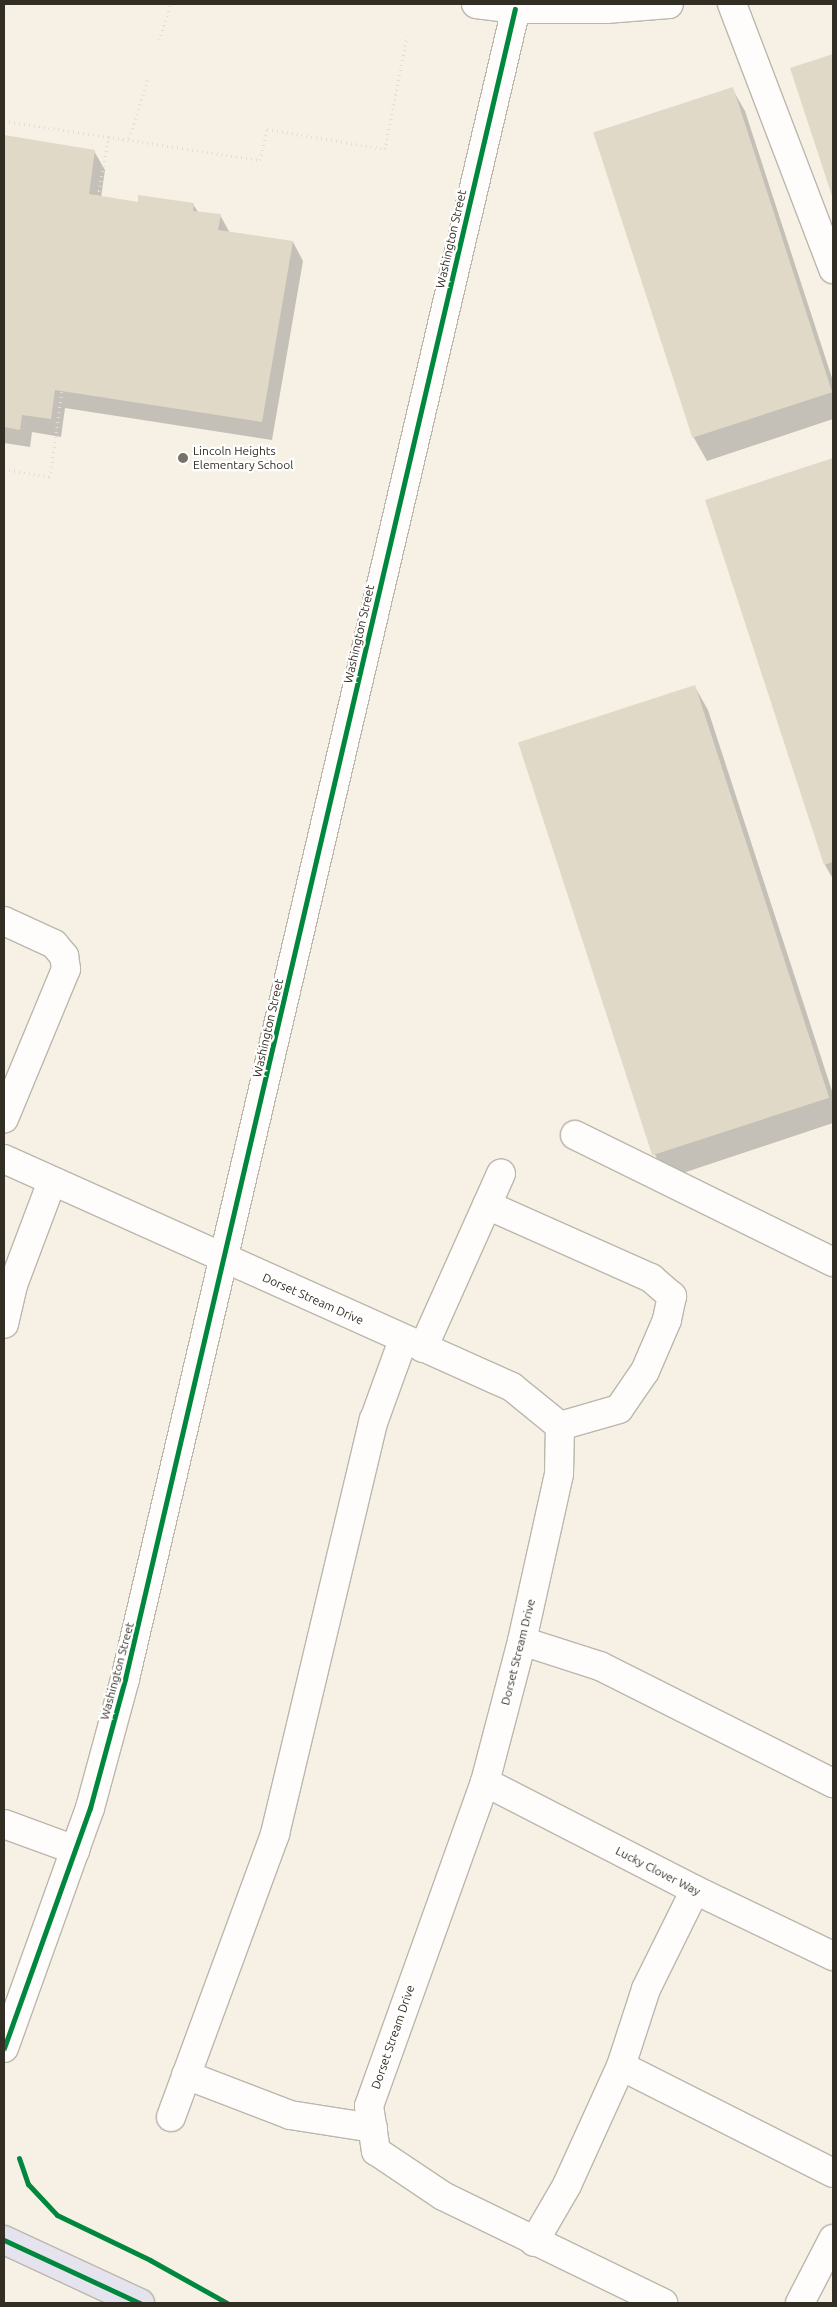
<!DOCTYPE html>
<style>
body{margin:0}
#map{position:relative;width:837px;height:2307px;overflow:hidden;background:#f6f0e5;font-family:Ubuntu,sans-serif}
div>[style]{position:absolute}
.shadow>*{inset:0;background:#0003}
.building>*{inset:0;background:#e1d9c8;transform-origin:0 0}
.path>*{height:3px;margin-top:-1.5px;transform-origin:0;background:repeating-linear-gradient(90deg,#e0deda 0 1px,transparent 0 5px)}
.roads{filter:drop-shadow(1px 0 #bcb7ad) drop-shadow(-1px 0 #bcb7ad) drop-shadow(0 1px #bcb7ad) drop-shadow(0 -1px #bcb7ad)}
.minor>*{height:28px;margin:-14px;padding:0 14px;transform-origin:14px;border-radius:14px;background:#fefdfb}
.highway>*{height:28px;margin:-14px;padding:0 14px;transform-origin:14px;border-radius:14px;background:#e5e4ee}
.cycleway>*{height:5px;margin:-2.5px;padding:0 2.5px;transform-origin:2.5px;border-radius:2.5px;background:#00873e}
.dots>*{width:14px;height:14px;translate:-50% -50%;box-sizing:border-box;border:2px solid #fff;border-radius:50%}
span{translate:-50% -50%;white-space:nowrap;text-align:center;line-height:1.15;-webkit-text-stroke:4.5px #fff;paint-order:stroke}
.street-label{font-size:12px;color:#332e24}
.poi-label{font-size:12px;color:#332e24}
.left{translate:0 -50%;text-align:left}
.frame{position:absolute;inset:0;border:5px solid #332e24;pointer-events:none}
</style>
<div id="map">
<div class="shadow">
<i style="clip-path:polygon(833px 55px,833px 196px,792px 69px)"></i>
<i style="clip-path:polygon(732px 88px,745px 111px,833px 381px,833px 419px,707px 461px,694px 438px,595px 134px)"></i>
<i style="clip-path:polygon(4px 136px,94px 151px,105px 170px,101px 197px,139px 203px,193px 204px,198px 212px,220px 215px,230px 233px,293px 242px,303px 261px,272px 440px,65px 408px,61px 437px,32px 432px,30px 447px,4px 443px)"></i>
<i style="clip-path:polygon(833px 459px,833px 879px,825px 865px,707px 501px)"></i>
<i style="clip-path:polygon(695px 687px,708px 710px,833px 1094px,833px 1123px,668px 1178px,655px 1155px,521px 744px)"></i>
</div>
<div class="building">
<i style="clip-path:polygon(833px 54px,833px 199px,790px 68px)"></i>
<i style="left:733px;top:87px;width:321px;height:147px;rotate:72deg"></i>
<i style="clip-path:polygon(4px 135px,95px 150px,89px 194px,138px 202px,138px 195px,194px 203px,193px 211px,221px 214px,218px 230px,293px 241px,262px 422px,55px 390px,51px 419px,22px 415px,20px 430px,4px 427px)"></i>
<i style="clip-path:polygon(833px 458px,833px 862px,824px 865px,705px 500px)"></i>
<i style="left:695px;top:685px;width:434px;height:186px;rotate:72deg"></i>
</div>
<div class="path">
<i style="left:159px;top:40px;width:38px;rotate:-72deg"></i>
<i style="left:4px;top:121px;width:259px;rotate:8.7deg"></i>
<i style="left:260px;top:160px;width:32px;rotate:-77deg"></i>
<i style="left:267px;top:129px;width:120px;rotate:9.6deg"></i>
<i style="left:385px;top:149px;width:115px;rotate:-79deg"></i>
<i style="left:129px;top:138px;width:65px;rotate:-72.1deg"></i>
<i style="left:98px;top:196px;width:62px;rotate:-79.8deg"></i>
<i style="left:4px;top:469px;width:47px;rotate:9.9deg"></i>
<i style="left:50px;top:477px;width:87px;rotate:-82.1deg"></i>
</div>
<div class="roads">
<div class="minor">
<i style="left:476px;top:4px;width:39px;rotate:7deg"></i>
<i style="left:515px;top:9px;width:91px"></i>
<i style="left:606px;top:9px;width:63px;rotate:-4.5deg"></i>
<i style="left:732px;top:4px;width:284px;rotate:69.1deg"></i>
<i style="left:4px;top:921px;width:55px;rotate:24.7deg"></i>
<i style="left:54px;top:944px;width:16px;rotate:50deg"></i>
<i style="left:64px;top:956px;width:13px;rotate:81deg"></i>
<i style="left:66px;top:969px;width:162px;rotate:112.5deg"></i>
<i style="left:575px;top:1135px;width:288px;rotate:26.2deg"></i>
<i style="left:4px;top:1159px;width:557px;rotate:24.17deg"></i>
<i style="left:512px;top:1387px;width:62px;rotate:39.1deg"></i>
<i style="left:560px;top:1426px;width:48px;rotate:91.2deg"></i>
<i style="left:559px;top:1474px;width:171px;rotate:102.5deg"></i>
<i style="left:522px;top:1641px;width:146px;rotate:104.7deg"></i>
<i style="left:485px;top:1782px;width:344px;rotate:109.7deg"></i>
<i style="left:369px;top:2106px;width:46px;rotate:81.2deg"></i>
<i style="left:376px;top:2151px;width:81px;rotate:33.9deg"></i>
<i style="left:443px;top:2196px;width:245px;rotate:25.9deg"></i>
<i style="left:487px;top:1205px;width:180px;rotate:24deg"></i>
<i style="left:651px;top:1278px;width:28px;rotate:41deg"></i>
<i style="left:672px;top:1296px;width:25px;rotate:102deg"></i>
<i style="left:667px;top:1320px;width:56px;rotate:113.3deg"></i>
<i style="left:645px;top:1371px;width:46px;rotate:124.4deg"></i>
<i style="left:619px;top:1409px;width:61px;rotate:163.9deg"></i>
<i style="left:4px;top:1324px;width:40px;rotate:-77deg"></i>
<i style="left:13px;top:1285px;width:111px;rotate:-69.4deg"></i>
<i style="left:423px;top:1348px;width:191px;rotate:-65.9deg"></i>
<i style="left:522px;top:1641px;width:82px;rotate:17.8deg"></i>
<i style="left:600px;top:1666px;width:261px;rotate:26.7deg"></i>
<i style="left:485px;top:1782px;width:236px;rotate:27.2deg"></i>
<i style="left:695px;top:1890px;width:153px;rotate:25.6deg"></i>
<i style="left:4px;top:1824px;width:76px;rotate:20.1deg"></i>
<i style="left:4px;top:2048px;width:255px;rotate:-70.3deg"></i>
<i style="left:90px;top:1808px;width:134px;rotate:-74.8deg"></i>
<i style="left:125px;top:1679px;width:1720px;rotate:-76.83deg"></i>
<i style="left:621px;top:2066px;width:237px;rotate:26.8deg"></i>
<i style="left:186px;top:2075px;width:111px;rotate:21deg"></i>
<i style="left:290px;top:2115px;width:84px;rotate:8.9deg"></i>
<i style="left:171px;top:2117px;width:302px;rotate:-69.8deg"></i>
<i style="left:275px;top:1834px;width:426px;rotate:-76.6deg"></i>
<i style="left:374px;top:1420px;width:85px;rotate:-70.1deg"></i>
<i style="left:534px;top:2242px;width:66px;rotate:-59.9deg"></i>
<i style="left:567px;top:2185px;width:131px;rotate:-65.6deg"></i>
<i style="left:621px;top:2066px;width:81px;rotate:-72deg"></i>
<i style="left:646px;top:1989px;width:110px;rotate:-63.7deg"></i>
<i style="left:800px;top:2303px;width:72px;rotate:-62.7deg"></i>
</div>
<div class="highway">
<i style="left:4px;top:2240px;width:150px;rotate:24.9deg"></i>
</div>
</div>
<div class="cycleway">
<i style="left:4px;top:2048px;width:255px;rotate:-70.3deg"></i>
<i style="left:90px;top:1808px;width:134px;rotate:-74.8deg"></i>
<i style="left:125px;top:1679px;width:1715px;rotate:-76.86deg"></i>
<i style="left:19px;top:2158px;width:28px;rotate:71deg"></i>
<i style="left:28px;top:2184px;width:42px;rotate:46.9deg"></i>
<i style="left:57px;top:2215px;width:103px;rotate:25.8deg"></i>
<i style="left:150px;top:2260px;width:88px;rotate:29.2deg"></i>
<i style="left:4px;top:2240px;width:150px;rotate:24.9deg"></i>
</div>
<div class="dots">
<i style="left:183px;top:458px;background:#777268"></i>
</div>
<div class="street-label">
<span style="left:451px;top:239px;rotate:-77deg">Washington Street</span>
<span style="left:359px;top:634px;rotate:-77deg">Washington Street</span>
<span style="left:268px;top:1028px;rotate:-77deg">Washington Street</span>
<span style="left:313px;top:1299px;rotate:24deg">Dorset Stream Drive</span>
<span style="left:518px;top:1652px;rotate:-76deg">Dorset Stream Drive</span>
<span style="left:117px;top:1671px;rotate:-75deg">Washington Street</span>
<span style="left:658px;top:1871px;rotate:27deg">Lucky Clover Way</span>
<span style="left:393px;top:2037px;rotate:-71deg">Dorset Stream Drive</span>
</div>
<div class="poi-label">
<span class="left" style="left:193px;top:458px">Lincoln Heights<br>Elementary School</span>
</div>
<div class="frame"></div>
</div>
